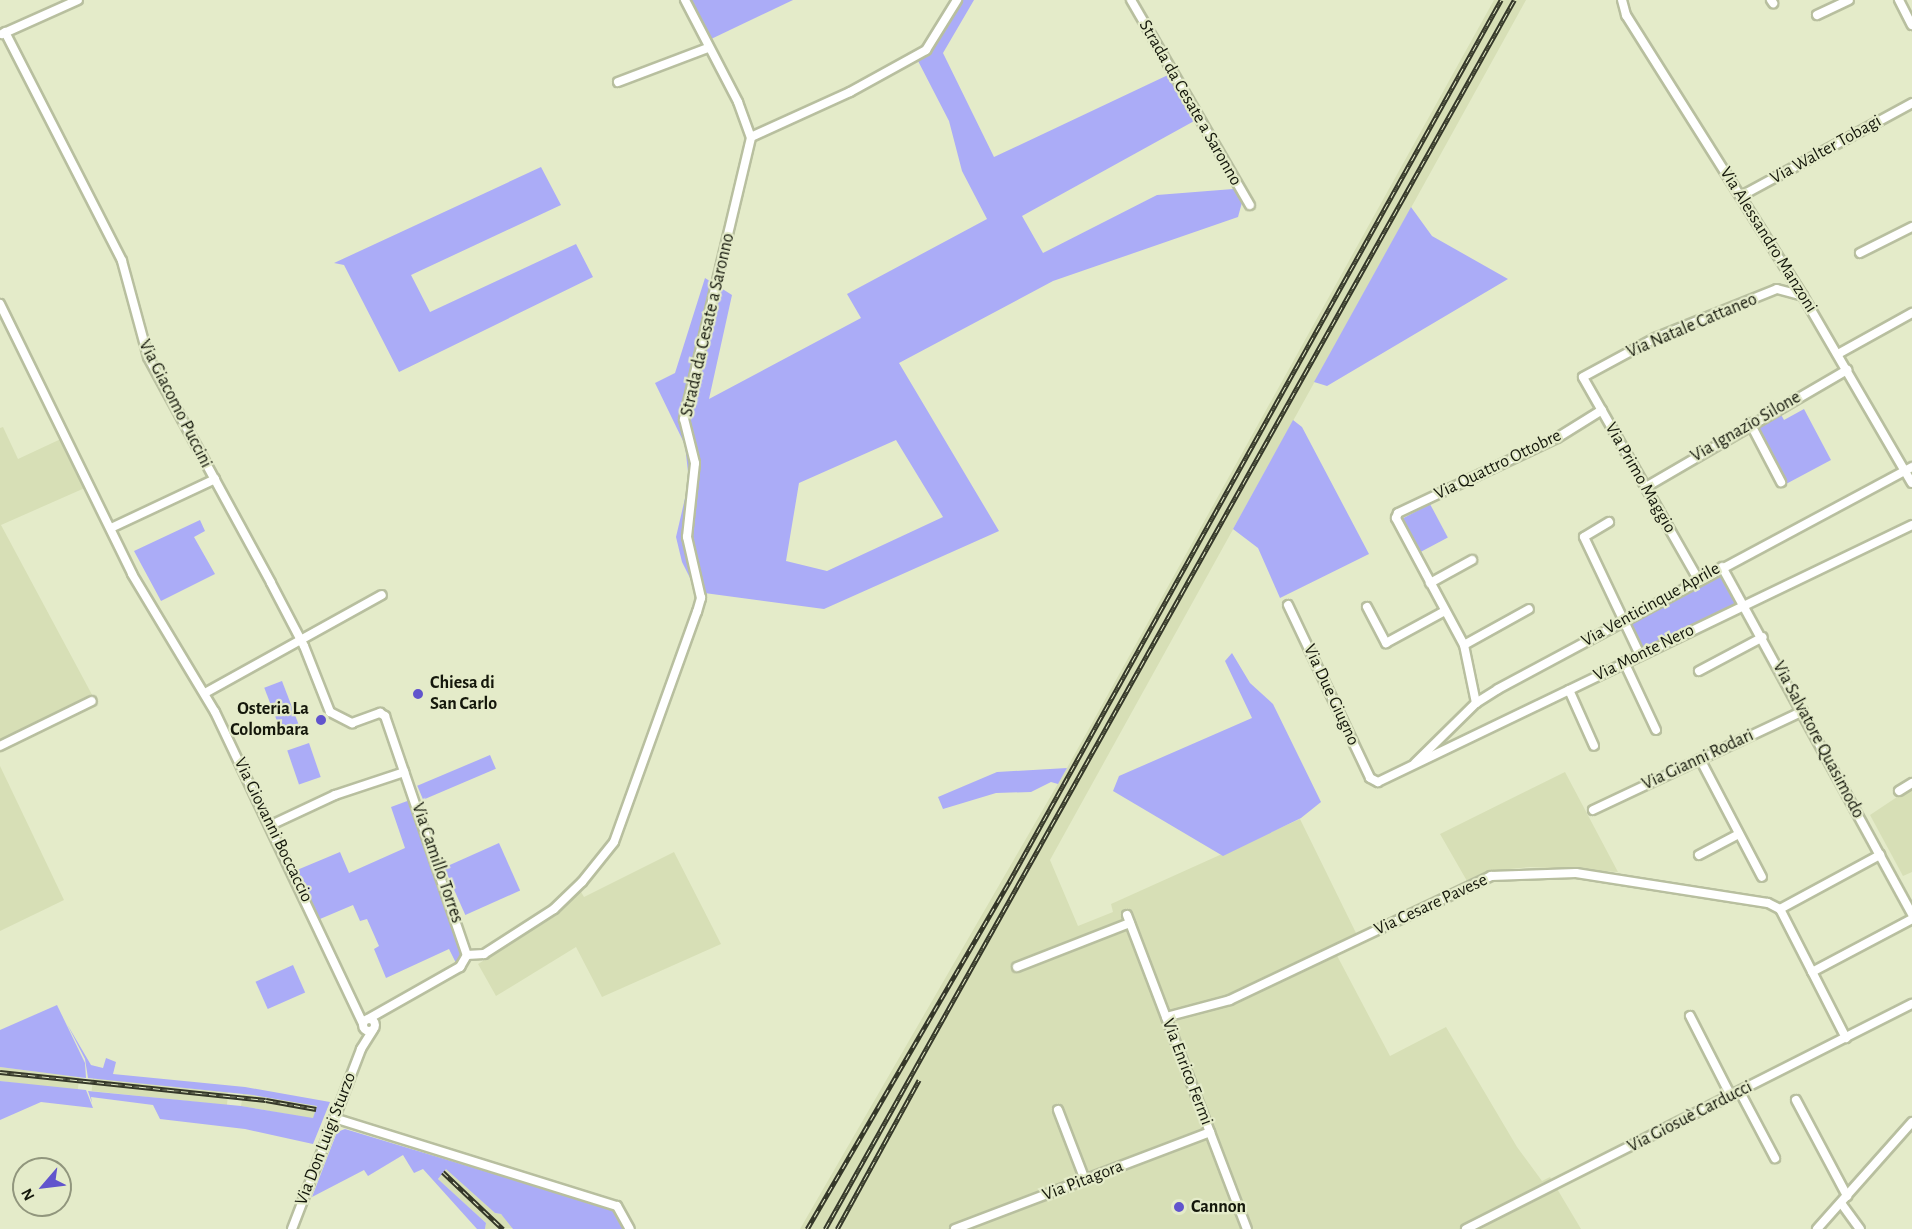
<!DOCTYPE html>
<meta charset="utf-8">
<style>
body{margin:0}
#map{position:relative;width:1912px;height:1229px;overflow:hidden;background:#e4ebc9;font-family:"Alegreya Sans",sans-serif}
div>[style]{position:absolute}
.built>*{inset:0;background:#d7dfb6;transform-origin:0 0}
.green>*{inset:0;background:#abacf7;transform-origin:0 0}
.roads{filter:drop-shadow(2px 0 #b8bf9f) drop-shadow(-2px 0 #b8bf9f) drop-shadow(0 2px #b8bf9f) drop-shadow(0 -2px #b8bf9f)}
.minor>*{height:8px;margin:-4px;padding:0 4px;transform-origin:4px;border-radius:4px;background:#fff}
.minor>.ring{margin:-4px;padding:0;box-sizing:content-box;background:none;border:8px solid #fff;border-radius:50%}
.rail>*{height:4.5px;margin-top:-2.25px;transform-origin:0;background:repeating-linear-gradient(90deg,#e4ebc9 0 7px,#353829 0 14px);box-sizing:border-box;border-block:2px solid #353829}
.dots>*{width:16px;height:16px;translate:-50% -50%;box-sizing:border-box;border:3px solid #e4ebc9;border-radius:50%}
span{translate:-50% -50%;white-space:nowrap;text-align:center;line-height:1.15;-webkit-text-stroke:4.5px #e4ebc9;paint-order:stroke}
.street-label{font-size:18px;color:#14170b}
.poi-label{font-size:18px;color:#14170b;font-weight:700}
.left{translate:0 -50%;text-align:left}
.right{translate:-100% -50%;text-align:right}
.north{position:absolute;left:12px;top:1157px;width:60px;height:60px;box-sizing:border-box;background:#e4ebc9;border:2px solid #91967d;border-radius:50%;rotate:242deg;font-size:16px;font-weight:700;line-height:24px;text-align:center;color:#14170b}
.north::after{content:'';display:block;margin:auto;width:21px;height:27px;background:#6154cd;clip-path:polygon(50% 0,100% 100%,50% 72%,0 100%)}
</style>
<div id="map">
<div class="built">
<i style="clip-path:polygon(1494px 0,1526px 0,1050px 860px,1078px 926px,1113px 912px,1111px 904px,1300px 819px,1357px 935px,1333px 948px,1390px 1056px,1446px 1027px,1517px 1147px,1542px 1181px,1550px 1177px,1581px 1229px,800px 1229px,1067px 768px)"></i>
<i style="clip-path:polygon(3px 427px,18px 459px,63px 438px,87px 487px,1px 525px,97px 704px,0 753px,0 428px)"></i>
<i style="clip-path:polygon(0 766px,64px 900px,0 931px)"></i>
<i style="clip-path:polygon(1565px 772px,1618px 872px,1530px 867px,1488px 871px,1467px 881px,1440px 834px)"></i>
<i style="clip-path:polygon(1912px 787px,1912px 872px,1903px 876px,1870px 815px)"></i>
<i style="clip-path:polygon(674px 852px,721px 944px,602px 997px,576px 947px,496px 996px,478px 964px,557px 915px,552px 904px,577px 885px,584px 897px)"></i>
<i style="left:0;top:1067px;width:80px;height:14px;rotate:7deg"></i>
<i style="left:93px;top:1078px;width:136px;height:13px;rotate:6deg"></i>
<i style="clip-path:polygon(243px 1094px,277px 1098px,317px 1106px,314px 1119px,241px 1106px)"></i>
<i style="clip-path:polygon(446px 1168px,495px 1213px,501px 1214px,514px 1228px,485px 1229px,486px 1223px,438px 1179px)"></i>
</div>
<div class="green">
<i style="clip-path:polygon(689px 0,793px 0,709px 40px)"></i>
<i style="clip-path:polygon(evenodd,951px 0,974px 0,943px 53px,994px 157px,1168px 75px,1196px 120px,1022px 216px,1043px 253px,1157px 195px,1246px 188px,1238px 217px,1053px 281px,899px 363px,999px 531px,824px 609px,697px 592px,682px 562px,676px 537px,689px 481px,685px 445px,655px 383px,675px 373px,705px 278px,732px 295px,709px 399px,861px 318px,847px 294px,987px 219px,962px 171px,949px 121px,917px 59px,951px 0,896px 440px,943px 517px,827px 571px,786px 561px,799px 483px,896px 440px)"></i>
<i style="clip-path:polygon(541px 167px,561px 205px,411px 275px,430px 312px,576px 244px,593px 277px,399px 372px,344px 265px,334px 263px)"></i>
<i style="clip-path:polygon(1411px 207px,1432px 236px,1508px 279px,1327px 386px,1314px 382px)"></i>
<i style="clip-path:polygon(1804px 409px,1831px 460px,1786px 484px,1755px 424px,1779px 411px,1784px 420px)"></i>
<i style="clip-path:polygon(1293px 420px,1302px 427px,1369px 554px,1280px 598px,1258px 548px,1233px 529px)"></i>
<i style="left:1430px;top:504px;width:38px;height:31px;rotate:62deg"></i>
<i style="clip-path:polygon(200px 520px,205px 531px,194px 537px,215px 574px,161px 601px,134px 551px)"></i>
<i style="left:1720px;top:575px;width:34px;height:102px;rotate:62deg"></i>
<i style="clip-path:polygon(1232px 653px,1250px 683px,1273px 704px,1321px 802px,1301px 818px,1223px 856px,1113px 791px,1119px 776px,1252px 718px,1225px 661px)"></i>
<i style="left:282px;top:681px;width:47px;height:19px;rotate:69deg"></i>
<i style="left:309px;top:743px;width:36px;height:23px;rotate:71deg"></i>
<i style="left:490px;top:755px;width:15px;height:79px;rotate:67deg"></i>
<i style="clip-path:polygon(1067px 768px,1058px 784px,1051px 782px,1031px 792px,996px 793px,943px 809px,938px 797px,997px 772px)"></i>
<i style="clip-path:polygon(410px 800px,461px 955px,456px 963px,449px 949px,386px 978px,374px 949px,379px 946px,367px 919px,360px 921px,353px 905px,320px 919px,297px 870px,340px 852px,349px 873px,405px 848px,391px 807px)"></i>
<i style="left:499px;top:843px;width:52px;height:60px;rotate:66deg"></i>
<i style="left:293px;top:965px;width:30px;height:41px;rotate:66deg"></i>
<i style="clip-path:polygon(57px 1005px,85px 1063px,86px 1078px,0 1067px,0 1030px)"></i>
<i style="clip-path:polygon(67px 1024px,91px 1065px,103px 1068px,106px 1058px,116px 1062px,113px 1074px,245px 1087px,330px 1102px,313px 1144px,245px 1129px,160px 1119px,153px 1105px,91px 1097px,92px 1103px,88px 1091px,241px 1106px,313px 1118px,317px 1106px,253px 1095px,88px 1078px,85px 1059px)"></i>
<i style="clip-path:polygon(0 1081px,86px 1090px,93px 1108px,41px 1102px,0 1120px)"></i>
<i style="clip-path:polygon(345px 1129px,614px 1210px,624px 1229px,513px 1229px,501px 1214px,495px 1213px,446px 1169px,438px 1179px,486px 1223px,485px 1229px,477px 1229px,423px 1169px,414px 1173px,403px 1155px,368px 1176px,364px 1170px,312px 1197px,337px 1132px)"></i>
</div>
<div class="roads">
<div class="minor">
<i style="left:685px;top:0;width:115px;rotate:62.5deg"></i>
<i style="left:738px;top:102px;width:37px;rotate:70deg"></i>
<i style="left:1131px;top:0;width:237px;rotate:59.9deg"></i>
<i style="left:1622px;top:0;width:16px;rotate:75deg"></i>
<i style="left:1626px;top:15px;width:332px;rotate:57.8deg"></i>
<i style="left:1803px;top:296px;width:216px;rotate:59.8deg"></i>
<i style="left:1771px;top:0;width:4px;rotate:56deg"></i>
<i style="left:1899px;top:0;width:28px;rotate:63deg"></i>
<i style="left:1817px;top:15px;width:35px;rotate:-25deg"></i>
<i style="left:5px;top:32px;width:257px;rotate:62.9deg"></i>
<i style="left:122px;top:261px;width:99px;rotate:74.8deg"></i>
<i style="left:148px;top:357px;width:257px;rotate:61.4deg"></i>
<i style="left:271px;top:583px;width:71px;rotate:62.4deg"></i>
<i style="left:304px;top:646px;width:71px;rotate:68.5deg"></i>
<i style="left:330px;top:712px;width:25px;rotate:27deg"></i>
<i style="left:352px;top:723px;width:30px;rotate:-20deg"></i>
<i style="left:380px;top:713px;width:6px;rotate:31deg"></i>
<i style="left:385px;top:716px;width:253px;rotate:71.1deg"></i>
<i style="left:2px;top:34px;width:83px;rotate:-24.1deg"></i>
<i style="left:618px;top:82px;width:96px;rotate:-20.7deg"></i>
<i style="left:751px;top:137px;width:109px;rotate:-24.4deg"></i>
<i style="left:850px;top:92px;width:87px;rotate:-28.9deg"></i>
<i style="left:926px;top:50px;width:59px;rotate:-58.2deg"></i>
<i style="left:1741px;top:196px;width:195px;rotate:-28.5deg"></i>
<i style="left:1860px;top:253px;width:58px;rotate:-26.6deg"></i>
<i style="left:0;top:304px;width:301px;rotate:63.9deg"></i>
<i style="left:132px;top:574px;width:161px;rotate:59deg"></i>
<i style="left:215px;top:712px;width:344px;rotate:64.6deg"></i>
<i style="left:1838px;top:354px;width:85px;rotate:-29deg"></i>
<i style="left:1750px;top:423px;width:67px;rotate:62.3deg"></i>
<i style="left:1646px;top:487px;width:233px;rotate:-30.2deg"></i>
<i style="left:1609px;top:522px;width:29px;rotate:149deg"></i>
<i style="left:1584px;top:537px;width:131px;rotate:64.6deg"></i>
<i style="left:111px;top:528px;width:115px;rotate:-25.2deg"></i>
<i style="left:1722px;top:567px;width:396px;rotate:61.3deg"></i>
<i style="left:1698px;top:579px;width:232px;rotate:-119.7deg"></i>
<i style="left:1583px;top:377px;width:82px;rotate:-28.4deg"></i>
<i style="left:1655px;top:338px;width:131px;rotate:-21.9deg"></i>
<i style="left:1777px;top:289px;width:27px;rotate:15deg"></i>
<i style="left:1430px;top:583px;width:48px;rotate:-28.7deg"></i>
<i style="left:1288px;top:605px;width:191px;rotate:64.6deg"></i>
<i style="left:1370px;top:778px;width:9px;rotate:27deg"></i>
<i style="left:1378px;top:782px;width:593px;rotate:-25.7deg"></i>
<i style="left:1367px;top:607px;width:41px;rotate:62.2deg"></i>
<i style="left:1386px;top:643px;width:67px;rotate:-28.5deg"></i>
<i style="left:1464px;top:645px;width:74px;rotate:-29deg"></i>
<i style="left:1624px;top:662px;width:75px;rotate:64.8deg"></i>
<i style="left:1699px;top:671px;width:72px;rotate:-28deg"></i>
<i style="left:1569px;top:690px;width:61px;rotate:65.9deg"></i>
<i style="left:205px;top:693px;width:202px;rotate:-29deg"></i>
<i style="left:1476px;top:703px;width:59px;rotate:-101.7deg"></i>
<i style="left:1464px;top:645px;width:144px;rotate:-118.2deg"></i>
<i style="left:1396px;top:518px;width:5px;rotate:-68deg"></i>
<i style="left:1398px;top:513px;width:176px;rotate:-25.3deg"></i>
<i style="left:1557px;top:438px;width:53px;rotate:-31.9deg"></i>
<i style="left:0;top:746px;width:102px;rotate:-26.1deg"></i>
<i style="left:1700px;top:759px;width:133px;rotate:62.3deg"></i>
<i style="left:1415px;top:763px;width:86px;rotate:-44.5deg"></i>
<i style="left:1476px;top:703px;width:26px;rotate:-32deg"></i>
<i style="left:1498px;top:689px;width:470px;rotate:-28.2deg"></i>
<i style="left:1899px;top:791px;width:15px;rotate:-32deg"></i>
<i style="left:1593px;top:810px;width:232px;rotate:-25.2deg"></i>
<i style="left:271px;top:825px;width:71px;rotate:-25.1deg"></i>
<i style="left:335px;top:795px;width:73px;rotate:-18.4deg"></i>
<i style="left:1699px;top:855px;width:45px;rotate:-27.7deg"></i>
<i style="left:1780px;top:909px;width:114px;rotate:-28.4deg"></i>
<i style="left:1127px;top:915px;width:336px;rotate:69.1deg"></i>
<i style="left:467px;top:955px;width:17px;rotate:-3deg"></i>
<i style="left:484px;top:954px;width:83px;rotate:-32.7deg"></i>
<i style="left:554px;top:909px;width:39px;rotate:-44deg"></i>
<i style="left:582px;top:882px;width:51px;rotate:-51.3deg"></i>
<i style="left:614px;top:842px;width:245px;rotate:-70.2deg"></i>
<i style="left:697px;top:612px;width:15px;rotate:-74deg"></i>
<i style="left:701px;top:598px;width:63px;rotate:-102.9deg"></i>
<i style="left:687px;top:537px;width:74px;rotate:-83.8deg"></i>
<i style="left:695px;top:463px;width:45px;rotate:-104deg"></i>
<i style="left:684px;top:419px;width:290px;rotate:-76.6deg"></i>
<i style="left:1017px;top:967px;width:121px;rotate:-21.3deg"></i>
<i style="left:1812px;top:972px;width:113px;rotate:-27.9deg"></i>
<i style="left:1690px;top:1016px;width:90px;rotate:62.9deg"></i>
<i style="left:1166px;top:1017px;width:66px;rotate:-14.9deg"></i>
<i style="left:1230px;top:1000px;width:289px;rotate:-25.4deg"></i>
<i style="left:1491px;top:876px;width:85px;rotate:-2deg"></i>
<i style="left:1576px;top:873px;width:194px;rotate:8.9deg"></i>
<i style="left:1768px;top:903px;width:13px;rotate:27deg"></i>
<i style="left:1780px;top:909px;width:145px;rotate:62.9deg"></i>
<i class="ring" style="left:363px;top:1019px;width:4px;height:4px"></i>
<i style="left:368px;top:1019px;width:106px;rotate:-29.5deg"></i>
<i style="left:460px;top:967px;width:14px;rotate:-60deg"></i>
<i style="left:1740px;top:1092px;width:75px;rotate:62.1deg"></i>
<i style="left:1796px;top:1100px;width:109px;rotate:62deg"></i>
<i style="left:1058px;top:1110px;width:75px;rotate:68.9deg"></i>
<i style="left:334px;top:1118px;width:296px;rotate:17.3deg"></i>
<i style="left:617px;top:1206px;width:26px;rotate:61deg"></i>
<i style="left:1841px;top:1203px;width:32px;rotate:54deg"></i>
<i style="left:292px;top:1229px;width:193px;rotate:-69deg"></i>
<i style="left:361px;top:1049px;width:22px;rotate:-58deg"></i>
<i style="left:955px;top:1229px;width:273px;rotate:-20.8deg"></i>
<i style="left:1466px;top:1229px;width:500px;rotate:-26.8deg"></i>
<i style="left:1817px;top:1229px;width:143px;rotate:-48.4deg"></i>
</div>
</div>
<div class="rail">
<i style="left:0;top:1072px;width:267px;rotate:6deg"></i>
<i style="left:266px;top:1100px;width:51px;rotate:10.2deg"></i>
<i style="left:443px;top:1172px;width:83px;rotate:43.5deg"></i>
<i style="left:807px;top:1229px;width:402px;rotate:-59.8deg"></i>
<i style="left:1009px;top:882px;width:1010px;rotate:-60.85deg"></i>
<i style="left:825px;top:1229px;width:1409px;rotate:-60.72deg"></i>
<i style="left:837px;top:1229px;width:170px;rotate:-61.2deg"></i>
</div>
<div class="dots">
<i style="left:418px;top:694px;background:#6154cd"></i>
<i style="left:321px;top:720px;background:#6154cd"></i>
<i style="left:1179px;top:1207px;background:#6154cd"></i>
</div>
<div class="street-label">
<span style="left:1190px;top:103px;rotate:60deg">Strada da Cesate a Saronno</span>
<span style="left:1826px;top:150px;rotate:-29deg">Via Walter Tobagi</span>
<span style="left:1768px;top:240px;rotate:58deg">Via Alessandro Manzoni</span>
<span style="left:708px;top:325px;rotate:-77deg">Strada da Cesate a Saronno</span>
<span style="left:1692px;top:326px;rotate:-23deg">Via Natale Cattaneo</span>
<span style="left:175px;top:404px;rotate:63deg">Via Giacomo Puccini</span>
<span style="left:1746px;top:427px;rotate:-30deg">Via Ignazio Silone</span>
<span style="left:1498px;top:465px;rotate:-26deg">Via Quattro Ottobre</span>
<span style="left:1640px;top:478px;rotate:60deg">Via Primo Maggio</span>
<span style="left:1651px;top:605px;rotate:-29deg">Via Venticinque Aprile</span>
<span style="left:1644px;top:653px;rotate:-26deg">Via Monte Nero</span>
<span style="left:1331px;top:695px;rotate:65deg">Via Due Giugno</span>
<span style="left:1818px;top:740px;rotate:62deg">Via Salvatore Quasimodo</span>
<span style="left:1698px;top:760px;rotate:-25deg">Via Gianni Rodari</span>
<span style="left:273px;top:830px;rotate:64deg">Via Giovanni Boccaccio</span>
<span style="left:437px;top:863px;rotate:71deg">Via Camillo Torres</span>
<span style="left:1431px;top:905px;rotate:-25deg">Via Cesare Pavese</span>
<span style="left:1187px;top:1072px;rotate:69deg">Via Enrico Fermi</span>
<span style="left:1690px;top:1117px;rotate:-27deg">Via Giosuè Carducci</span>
<span style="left:326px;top:1139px;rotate:-69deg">Via Don Luigi Sturzo</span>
<span style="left:1083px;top:1181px;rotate:-21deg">Via Pitagora</span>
</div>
<div class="poi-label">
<span class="left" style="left:430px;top:694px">Chiesa di<br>San Carlo</span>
<span class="right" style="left:309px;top:720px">Osteria La<br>Colombara</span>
<span class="left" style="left:1191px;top:1207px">Cannon</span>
</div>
<div class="north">N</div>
</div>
